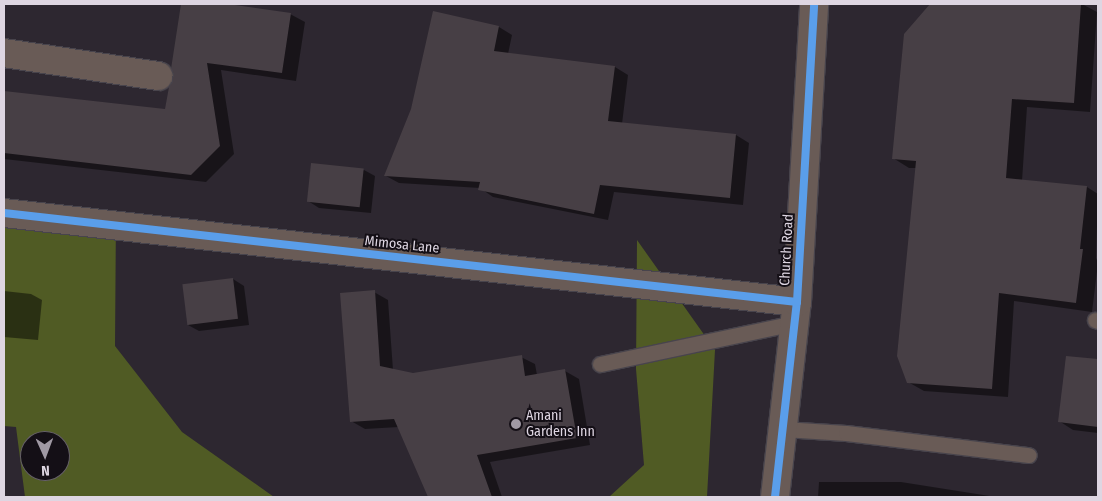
<!DOCTYPE html>
<style>
body{margin:0}
#map{position:relative;width:1102px;height:501px;overflow:hidden;background:#2d2730;font-family:"Fira Sans Condensed",sans-serif}
div>[style]{position:absolute}
.forest>*{inset:0;background:#505b24}
.shadow>*{inset:0;background:#0007}
.building>*{inset:0;background:#473f45;transform-origin:0 0}
.roads{filter:drop-shadow(1px 0 #48444c) drop-shadow(-1px 0 #48444c) drop-shadow(0 1px #48444c) drop-shadow(0 -1px #48444c)}
.lane>*{height:15px;margin:-7.5px;padding:0 7.5px;transform-origin:7.5px;border-radius:7.5px;background:#695b56}
.street>*{height:28px;margin:-14px;padding:0 14px;transform-origin:14px;border-radius:14px;background:#695b56}
.cycleway>*{height:8px;margin:-4px;padding:0 4px;transform-origin:4px;border-radius:4px;background:#5a9eea}
.dots>*{width:14px;height:14px;translate:-50% -50%;box-sizing:border-box;border:2px solid #140f16;border-radius:50%}
span{translate:-50% -50%;white-space:nowrap;text-align:center;line-height:1.15;-webkit-text-stroke:4px #140f16;paint-order:stroke}
.street-label{font-size:14px;color:#ded6e2}
.poi-label{font-size:14px;color:#ded6e2}
.left{translate:0 -50%;text-align:left}
.frame{position:absolute;inset:0;border:5px solid #ded6e2;pointer-events:none}
.north{position:absolute;left:20px;top:431px;width:50px;height:50px;box-sizing:border-box;background:#140f16;border:1px solid #655f68;border-radius:50%;rotate:178deg;font-size:14px;font-weight:700;line-height:20px;text-align:center;color:#ded6e2}
.north::after{content:'';display:block;margin:auto;width:18px;height:22px;background:#a099a4;clip-path:polygon(50% 0,100% 100%,50% 72%,0 100%)}
</style>
<div id="map">
<div class="forest">
<i style="clip-path:polygon(evenodd,116px 215px,115px 346px,182px 432px,274px 497px,25px 497px,16px 427px,4px 426px,4px 216px,116px 215px,30px 441px,60px 441px,60px 471px,30px 471px,30px 441px)"></i>
<i style="clip-path:polygon(637px 240px,715px 350px,707px 497px,609px 497px,644px 465px,636px 369px)"></i>
</div>
<div class="shadow">
<i style="clip-path:polygon(182px 4px,219px 4px,290px 14px,305px 22px,296px 81px,221px 70px,234px 154px,206px 182px,4px 159px,4px 92px,167px 110px,175px 78px,173px 69px)"></i>
<i style="clip-path:polygon(932px 4px,1082px 4px,1097px 12px,1090px 112px,1027px 107px,1022px 181px,1087px 187px,1098px 194px,1096px 258px,1098px 263px,1092px 312px,1014px 301px,1008px 397px,924px 391px,908px 382px,917px 168px,909px 168px,893px 158px,905px 35px)"></i>
<i style="clip-path:polygon(434px 13px,499px 27px,512px 35px,508px 54px,615px 67px,628px 75px,622px 124px,736px 135px,749px 143px,743px 205px,614px 192px,608px 220px,493px 197px,480px 188px,399px 183px,386px 176px,412px 109px)"></i>
<i style="clip-path:polygon(364px 170px,375px 176px,371px 213px,319px 208px,308px 201px)"></i>
<i style="clip-path:polygon(233px 279px,244px 286px,249px 325px,199px 331px,188px 325px)"></i>
<i style="clip-path:polygon(4px 291px,31px 294px,42px 300px,38px 340px,4px 337px)"></i>
<i style="clip-path:polygon(374px 292px,388px 300px,393px 370px,413px 375px,521px 357px,535px 364px,537px 375px,565px 371px,579px 379px,590px 445px,490px 462px,502px 497px,429px 497px,399px 427px,365px 429px,351px 421px)"></i>
<i style="clip-path:polygon(1067px 357px,1098px 361px,1098px 433px,1073px 430px,1059px 421px)"></i>
<i style="clip-path:polygon(819px 482px,901px 482px,996px 497px,818px 497px)"></i>
</div>
<div class="building">
<i style="clip-path:polygon(181px 4px,228px 4px,291px 13px,282px 73px,207px 63px,220px 146px,191px 175px,4px 153px,4px 91px,165px 109px,169px 87px,173px 78px,171px 69px)"></i>
<i style="clip-path:polygon(930px 4px,1081px 4px,1074px 103px,1012px 99px,1006px 178px,1087px 186px,1080px 249px,1083px 249px,1076px 303px,999px 293px,992px 389px,907px 383px,897px 356px,916px 161px,892px 159px,904px 34px)"></i>
<i style="clip-path:polygon(433px 11px,499px 26px,494px 51px,615px 66px,608px 121px,736px 134px,730px 198px,600px 185px,594px 214px,478px 190px,480px 182px,384px 176px,411px 109px)"></i>
<i style="left:311px;top:163px;width:53px;height:39px;rotate:6deg"></i>
<i style="left:233px;top:278px;width:41px;height:51px;rotate:83deg"></i>
<i style="clip-path:polygon(375px 290px,380px 366px,413px 373px,522px 355px,525px 376px,565px 369px,577px 438px,477px 455px,492px 497px,428px 497px,394px 419px,350px 422px,340px 293px)"></i>
<i style="clip-path:polygon(1066px 356px,1098px 359px,1098px 427px,1058px 422px)"></i>
</div>
<div class="roads">
<div class="lane">
<i style="left:1095px;top:320px;width:3px;rotate:18deg"></i>
<i style="left:600px;top:364px;width:199px;rotate:-11.9deg"></i>
<i style="left:783px;top:429px;width:63px;rotate:3.6deg"></i>
<i style="left:846px;top:433px;width:184px;rotate:6.9deg"></i>
</div>
<div class="street">
<i style="left:4px;top:53px;width:156px;rotate:8.5deg"></i>
<i style="left:4px;top:213px;width:798px;rotate:6.4deg"></i>
<i style="left:775px;top:497px;width:196px;rotate:-83.6deg"></i>
<i style="left:797px;top:302px;width:298px;rotate:-86.7deg"></i>
</div>
</div>
<div class="cycleway">
<i style="left:4px;top:213px;width:798px;rotate:6.4deg"></i>
<i style="left:775px;top:497px;width:196px;rotate:-83.6deg"></i>
<i style="left:797px;top:302px;width:298px;rotate:-86.7deg"></i>
</div>
<div class="dots">
<i style="left:516px;top:424px;background:#a099a4"></i>
</div>
<div class="street-label">
<span style="left:402px;top:245px;rotate:6deg">Mimosa Lane</span>
<span style="left:787px;top:250px;rotate:-87deg">Church Road</span>
</div>
<div class="poi-label">
<span class="left" style="left:526px;top:424px">Amani<br>Gardens Inn</span>
</div>
<div class="frame"></div>
<div class="north">N</div>
</div>
